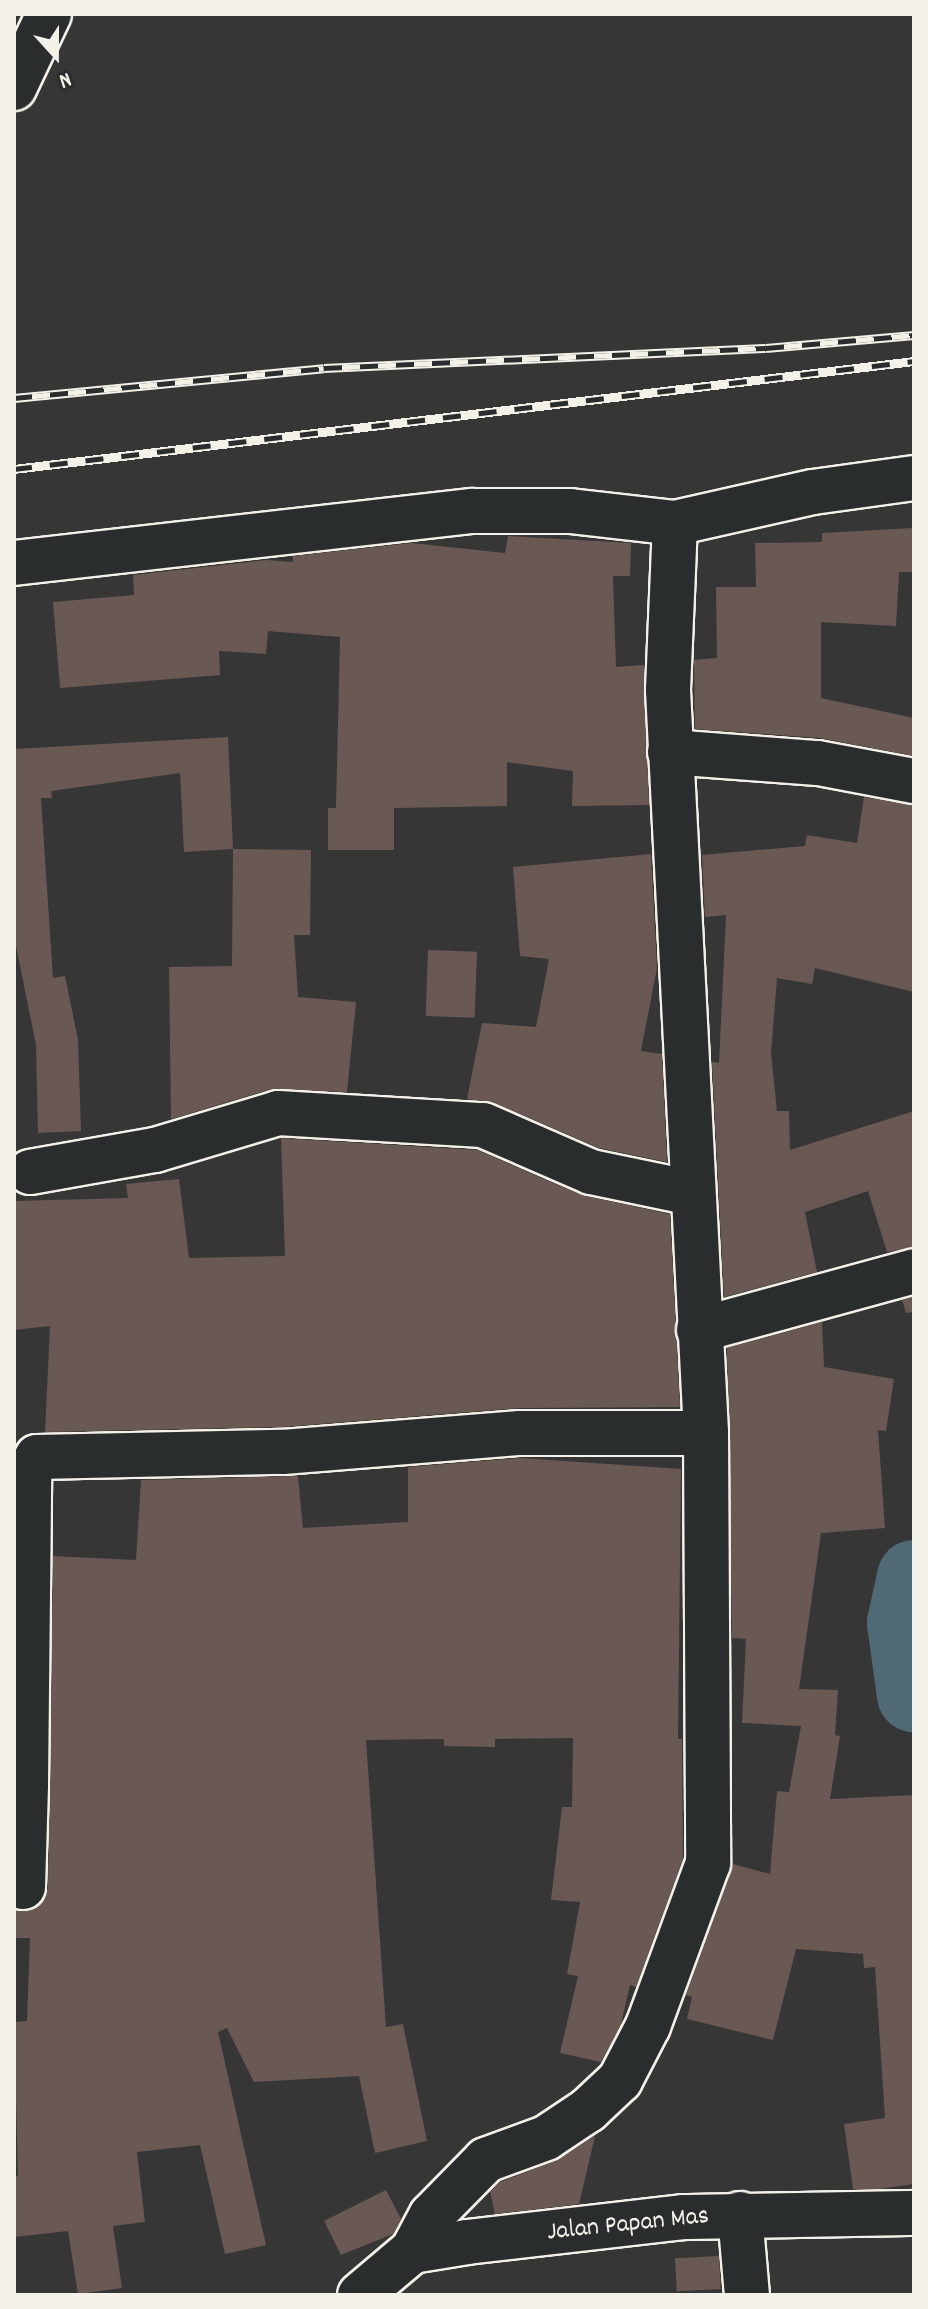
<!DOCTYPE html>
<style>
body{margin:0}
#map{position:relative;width:928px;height:2309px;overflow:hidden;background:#373636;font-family:Dekko,sans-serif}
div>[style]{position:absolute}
.river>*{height:74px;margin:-37px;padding:0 37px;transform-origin:37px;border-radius:37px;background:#506a75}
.building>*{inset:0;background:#6a5854;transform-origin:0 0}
.roads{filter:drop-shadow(2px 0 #f4f1e8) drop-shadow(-2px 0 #f4f1e8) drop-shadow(0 2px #f4f1e8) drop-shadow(0 -2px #f4f1e8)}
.minor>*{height:44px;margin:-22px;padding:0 22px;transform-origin:22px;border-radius:22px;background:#2a2d2e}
.rail>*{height:9px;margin-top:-4.5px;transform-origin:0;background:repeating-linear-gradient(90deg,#2a2d2e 0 18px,#f4f1e8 0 36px);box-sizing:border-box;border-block:2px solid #f4f1e8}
span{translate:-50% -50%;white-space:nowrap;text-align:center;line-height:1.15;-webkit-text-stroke:6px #2a2d2e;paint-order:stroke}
.street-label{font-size:26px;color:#f4f1e8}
.frame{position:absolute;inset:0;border:16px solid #f4f1e8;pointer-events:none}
.north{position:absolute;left:16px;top:16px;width:80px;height:80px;-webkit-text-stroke:6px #2a2d2e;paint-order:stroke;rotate:159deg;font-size:22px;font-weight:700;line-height:32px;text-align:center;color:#f4f1e8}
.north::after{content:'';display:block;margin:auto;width:28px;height:36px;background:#f4f1e8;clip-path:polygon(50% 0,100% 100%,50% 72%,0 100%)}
</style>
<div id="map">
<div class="river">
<i style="left:914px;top:1577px;width:47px;rotate:102.3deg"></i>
<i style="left:904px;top:1623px;width:73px;rotate:82.1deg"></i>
</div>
<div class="building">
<i style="clip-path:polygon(914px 528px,914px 572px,899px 572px,896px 626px,821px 622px,821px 698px,914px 718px,914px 756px,820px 738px,695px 729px,694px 660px,717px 658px,716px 587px,756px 587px,755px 543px,822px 542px,822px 533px)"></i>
<i style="clip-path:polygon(508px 536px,631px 543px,630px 576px,613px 576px,616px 667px,644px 665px,649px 805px,572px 806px,573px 771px,507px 762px,507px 806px,394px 808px,394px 850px,328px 850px,328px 808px,336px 808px,340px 637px,268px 631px,266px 654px,219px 651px,220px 675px,60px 688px,53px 602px,134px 595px,133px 575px,266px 560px,293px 562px,293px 556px,411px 543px,505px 553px)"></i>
<i style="clip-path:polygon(228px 737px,233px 849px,184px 852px,180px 773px,51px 791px,52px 798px,41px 798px,53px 978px,65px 976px,78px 1040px,81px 1131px,38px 1133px,36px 1045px,14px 936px,14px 749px)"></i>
<i style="clip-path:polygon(864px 797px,914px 805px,914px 992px,815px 968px,812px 984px,777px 978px,771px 1053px,777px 1111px,789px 1111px,790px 1150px,914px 1111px,914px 1247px,887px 1252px,868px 1191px,805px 1212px,817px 1272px,724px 1297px,712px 1062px,719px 1063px,726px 915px,705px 917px,702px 855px,805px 846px,807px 835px,857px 843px)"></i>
<i style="clip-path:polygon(233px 849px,311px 850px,310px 935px,294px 935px,298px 997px,356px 1002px,347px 1092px,271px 1089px,171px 1119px,169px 967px,232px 966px)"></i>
<i style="clip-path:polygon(651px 854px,657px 968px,641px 1051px,662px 1054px,667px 1162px,599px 1148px,493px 1102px,467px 1099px,482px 1023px,536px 1027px,549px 959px,520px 956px,513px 867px)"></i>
<i style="left:428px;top:950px;width:49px;height:66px;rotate:2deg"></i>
<i style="clip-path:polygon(281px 1138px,477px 1150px,581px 1195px,670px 1214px,680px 1407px,520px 1408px,282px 1427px,45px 1432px,50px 1326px,14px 1330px,14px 1201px,128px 1198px,126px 1184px,179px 1179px,189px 1258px,285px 1256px)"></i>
<i style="clip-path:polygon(914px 1297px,914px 1312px,906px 1313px,902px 1300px)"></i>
<i style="clip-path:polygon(822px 1322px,824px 1367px,894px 1379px,886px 1431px,878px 1430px,885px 1528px,821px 1533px,799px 1689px,838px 1690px,835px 1735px,840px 1736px,830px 1799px,914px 1795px,914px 2184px,879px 2189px,853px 2189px,844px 2124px,885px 2118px,875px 1967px,864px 1968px,863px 1954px,796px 1949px,773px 2040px,687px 2019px,692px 1997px,686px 1995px,733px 1864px,770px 1874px,777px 1791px,789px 1792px,801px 1726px,742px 1723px,746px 1639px,732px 1638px,727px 1348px)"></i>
<i style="clip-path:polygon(520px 1458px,681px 1469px,678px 1739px,682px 1739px,683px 1859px,636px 1987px,630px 1985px,621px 2024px,601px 2062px,560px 2053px,578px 1976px,567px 1974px,580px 1902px,551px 1900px,562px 1807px,572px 1807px,573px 1738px,495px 1739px,495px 1747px,444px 1746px,444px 1739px,366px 1740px,386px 2027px,403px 2024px,427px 2141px,375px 2153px,359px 2076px,254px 2082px,227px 2028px,218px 2032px,266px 2245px,225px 2254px,200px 2145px,137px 2152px,145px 2222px,113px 2226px,122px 2288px,78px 2294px,68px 2231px,14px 2237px,14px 2176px,18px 2176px,14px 2022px,27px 2021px,30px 1938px,14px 1938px,14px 1910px,36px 1909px,48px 1888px,53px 1556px,136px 1560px,141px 1480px,298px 1476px,303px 1528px,408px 1522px,408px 1467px)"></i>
<i style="clip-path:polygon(595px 2136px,579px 2204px,495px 2214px,490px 2192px,500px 2182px,555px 2161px)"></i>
<i style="clip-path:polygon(386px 2190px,401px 2219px,393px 2234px,341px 2255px,324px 2221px)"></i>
<i style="left:719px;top:2256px;width:33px;height:44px;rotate:87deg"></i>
</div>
<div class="roads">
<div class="minor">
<i style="left:14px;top:88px;width:82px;rotate:-64.7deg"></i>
<i style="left:675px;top:523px;width:141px;rotate:-12.7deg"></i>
<i style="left:813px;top:492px;width:102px;rotate:-7.9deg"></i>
<i style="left:14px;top:563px;width:461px;rotate:-6.5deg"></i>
<i style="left:472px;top:511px;width:98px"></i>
<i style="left:570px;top:511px;width:106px;rotate:6.5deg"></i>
<i style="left:675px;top:523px;width:167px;rotate:92.4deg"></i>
<i style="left:668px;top:690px;width:744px;rotate:87.07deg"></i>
<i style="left:706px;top:1433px;width:430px;rotate:89.7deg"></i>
<i style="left:708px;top:1863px;width:174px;rotate:110.2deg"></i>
<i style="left:648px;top:2026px;width:61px;rotate:117.4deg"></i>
<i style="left:620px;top:2080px;width:44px;rotate:136.8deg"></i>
<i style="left:588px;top:2110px;width:50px;rotate:146.3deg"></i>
<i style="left:546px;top:2138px;width:64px;rotate:159.9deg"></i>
<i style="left:486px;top:2160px;width:78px;rotate:134.5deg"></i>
<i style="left:431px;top:2216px;width:40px;rotate:118deg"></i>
<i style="left:670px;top:752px;width:148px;rotate:4.3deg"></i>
<i style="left:818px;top:763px;width:98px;rotate:10.6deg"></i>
<i style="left:30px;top:1172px;width:127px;rotate:-10deg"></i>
<i style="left:155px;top:1150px;width:128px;rotate:-16.7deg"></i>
<i style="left:278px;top:1113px;width:205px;rotate:3.4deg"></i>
<i style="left:483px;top:1125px;width:118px;rotate:23.5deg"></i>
<i style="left:591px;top:1172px;width:103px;rotate:11.7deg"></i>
<i style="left:699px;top:1330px;width:223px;rotate:-15.3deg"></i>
<i style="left:14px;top:1785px;width:12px;rotate:-5deg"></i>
<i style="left:26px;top:1784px;width:311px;rotate:-89.4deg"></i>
<i style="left:29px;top:1473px;width:18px;rotate:-63deg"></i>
<i style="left:37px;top:1457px;width:246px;rotate:-1.2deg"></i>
<i style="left:283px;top:1452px;width:238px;rotate:-4.6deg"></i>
<i style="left:520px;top:1433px;width:186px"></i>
<i style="left:23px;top:1887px;width:103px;rotate:-88.3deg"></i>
<i style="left:740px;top:2214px;width:81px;rotate:85.1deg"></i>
<i style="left:360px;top:2295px;width:68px;rotate:-40.2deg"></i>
<i style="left:412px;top:2251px;width:56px;rotate:-9.3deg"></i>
<i style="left:467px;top:2242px;width:217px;rotate:-6.6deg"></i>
<i style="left:683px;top:2217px;width:231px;rotate:-1deg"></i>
</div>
</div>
<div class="rail">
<i style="left:14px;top:398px;width:311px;rotate:-5.5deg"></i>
<i style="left:324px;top:368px;width:442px;rotate:-2.6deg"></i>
<i style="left:766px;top:348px;width:149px;rotate:-5deg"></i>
<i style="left:14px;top:469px;width:906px;rotate:-6.84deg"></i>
</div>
<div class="street-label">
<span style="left:628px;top:2225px;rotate:-6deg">Jalan Papan Mas</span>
</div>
<div class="frame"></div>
<div class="north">N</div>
</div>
